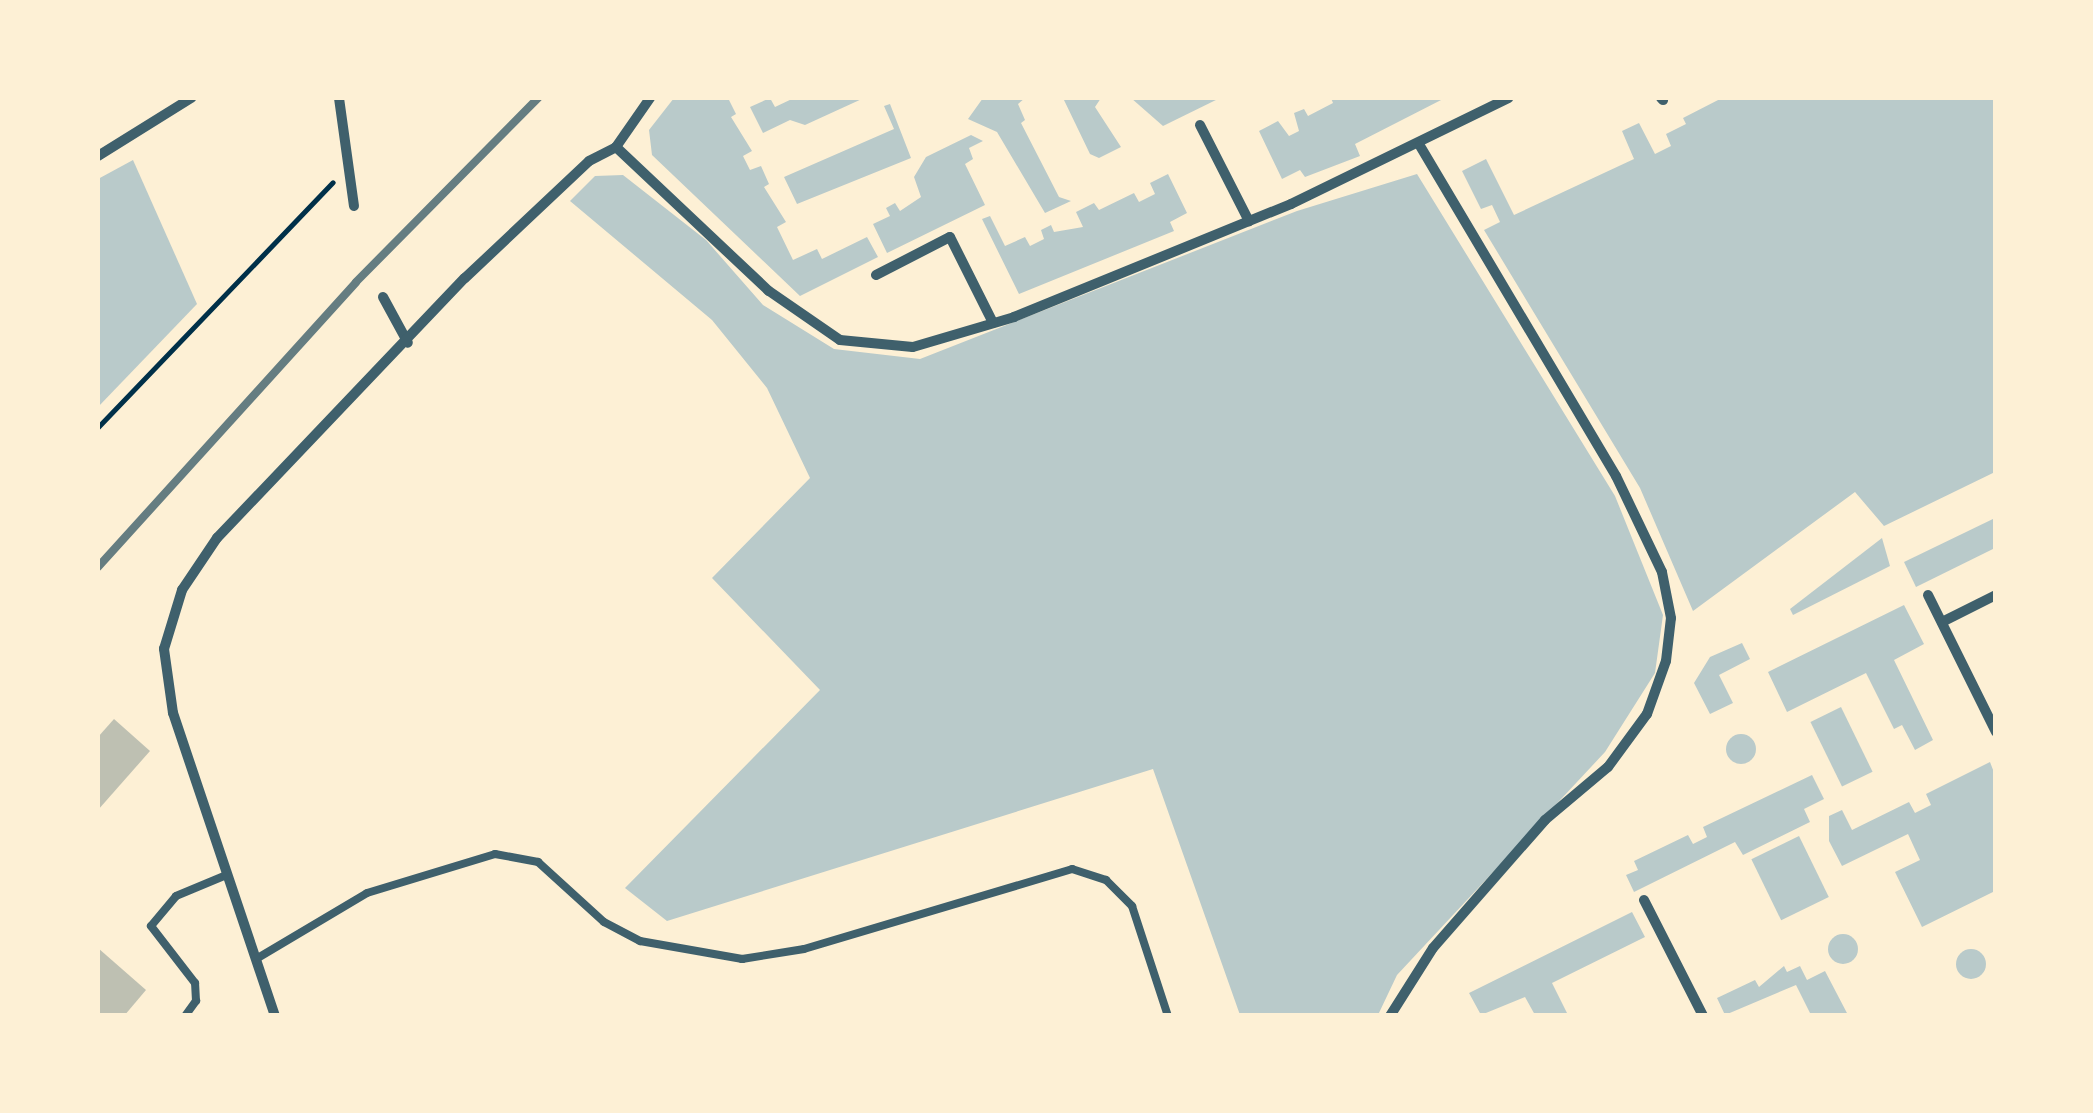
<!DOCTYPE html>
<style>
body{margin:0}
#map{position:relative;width:2093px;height:1113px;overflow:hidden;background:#fdf0d5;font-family:Karla,sans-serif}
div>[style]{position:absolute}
.green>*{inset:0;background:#b9caca;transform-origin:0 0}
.round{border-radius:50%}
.building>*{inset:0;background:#bec0b2}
.path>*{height:5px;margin:-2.5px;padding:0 2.5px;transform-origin:2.5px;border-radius:2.5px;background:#003049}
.service>*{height:8px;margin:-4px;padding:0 4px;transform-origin:4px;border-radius:4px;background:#3f606c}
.minor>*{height:10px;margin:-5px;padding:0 5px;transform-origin:5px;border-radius:5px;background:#3f606c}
.rail>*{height:8px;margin:-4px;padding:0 4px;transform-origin:4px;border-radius:4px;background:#657d81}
span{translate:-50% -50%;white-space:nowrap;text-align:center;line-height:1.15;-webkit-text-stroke:8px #fdf0d5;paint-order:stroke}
.frame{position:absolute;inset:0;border:100px solid #fdf0d5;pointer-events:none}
</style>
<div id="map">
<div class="green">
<i style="clip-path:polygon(674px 98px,728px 98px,736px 114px,731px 117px,752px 151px,743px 156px,750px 170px,761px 166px,769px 184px,764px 187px,786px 222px,777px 227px,793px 260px,817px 249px,822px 259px,867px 237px,878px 257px,800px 296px,652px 155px,649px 130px)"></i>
<i style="clip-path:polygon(770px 98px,775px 107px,794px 98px,864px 98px,805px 125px,790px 120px,763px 133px,750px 107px)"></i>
<i style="clip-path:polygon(983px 98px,1025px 98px,1018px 104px,1025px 120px,1021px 123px,1059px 197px,1071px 201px,1045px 213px,997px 132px,968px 119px)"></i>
<i style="clip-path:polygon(1063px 98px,1101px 98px,1095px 107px,1121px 147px,1099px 158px,1090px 154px)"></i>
<i style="clip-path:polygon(1131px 98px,1220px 98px,1163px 126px)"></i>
<i style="clip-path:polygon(1331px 98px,1445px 98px,1355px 144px,1360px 156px,1305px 177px,1300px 170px,1282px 179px,1259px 131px,1278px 121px,1289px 136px,1299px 131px,1294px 113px,1304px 109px,1308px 116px,1333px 103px)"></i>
<i style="clip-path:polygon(1722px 98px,1995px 98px,1995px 472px,1884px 526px,1855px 492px,1693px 611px,1640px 488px,1484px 230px,1500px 222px,1492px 205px,1481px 209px,1462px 171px,1486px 159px,1514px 215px,1634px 159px,1622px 131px,1639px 123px,1655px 154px,1671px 146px,1666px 134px,1686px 124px,1683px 118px)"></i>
<i style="clip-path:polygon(890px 104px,911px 158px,797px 204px,784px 177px,894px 129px,884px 106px)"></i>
<i style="clip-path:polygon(971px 135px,983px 141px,969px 148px,973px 159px,965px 164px,985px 205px,887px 253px,873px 224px,890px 216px,886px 208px,895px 203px,900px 211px,921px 197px,914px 177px,926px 157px)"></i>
<i style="clip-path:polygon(133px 160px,197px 304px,98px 407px,98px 179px)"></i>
<i style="clip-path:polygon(1168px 174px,1187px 213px,1170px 222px,1174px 231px,1019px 294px,982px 219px,990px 216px,1005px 246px,1025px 237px,1030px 246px,1044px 239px,1041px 230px,1051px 225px,1054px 232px,1083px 227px,1076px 212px,1094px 203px,1099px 210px,1134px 193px,1139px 202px,1155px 194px,1150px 183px)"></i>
<i style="clip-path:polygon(1417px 174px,1615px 496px,1663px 615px,1655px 673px,1605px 752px,1397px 975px,1378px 1015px,1240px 1015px,1153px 769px,667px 921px,625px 888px,820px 690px,712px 578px,810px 478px,767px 388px,712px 320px,570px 201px,595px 176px,623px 175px,706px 240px,763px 305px,834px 349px,920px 359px,1297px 211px)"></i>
<i style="clip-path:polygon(1995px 518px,1995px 548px,1916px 587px,1904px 562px)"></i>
<i style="clip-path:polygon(1882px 538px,1890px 566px,1793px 615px,1790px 609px)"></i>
<i style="clip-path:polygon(1904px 605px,1924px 644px,1894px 660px,1933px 740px,1915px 750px,1902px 725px,1894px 729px,1866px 673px,1787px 712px,1768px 672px)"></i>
<i style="clip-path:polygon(1742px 643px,1750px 659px,1719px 675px,1733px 703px,1710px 714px,1694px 683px,1710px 657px)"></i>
<i style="left:1841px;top:707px;width:72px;height:34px;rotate:64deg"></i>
<i class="round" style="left:1726px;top:734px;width:30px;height:30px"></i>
<i style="clip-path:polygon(1990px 762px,1995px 775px,1995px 891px,1922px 927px,1895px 872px,1920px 860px,1908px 834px,1842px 866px,1829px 841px,1829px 816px,1842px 810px,1852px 830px,1909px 802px,1915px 813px,1931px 805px,1926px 794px)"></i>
<i style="clip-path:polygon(1812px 775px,1824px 799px,1804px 809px,1810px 822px,1743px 855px,1735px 842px,1634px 892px,1626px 875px,1638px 870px,1634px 861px,1688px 835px,1693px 844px,1707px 837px,1703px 827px)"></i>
<i style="left:1799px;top:836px;width:68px;height:53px;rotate:64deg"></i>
<i style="clip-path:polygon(1632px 912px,1645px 937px,1552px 983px,1568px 1015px,1535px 1015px,1525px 997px,1481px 1015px,1469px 993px)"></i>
<i class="round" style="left:1828px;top:934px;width:30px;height:30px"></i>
<i class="round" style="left:1956px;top:949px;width:30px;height:30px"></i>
<i style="clip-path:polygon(1784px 966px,1787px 972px,1800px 966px,1807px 980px,1825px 971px,1848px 1015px,1811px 1015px,1796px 985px,1725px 1015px,1717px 998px,1755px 980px,1759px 987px)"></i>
</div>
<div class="building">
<i style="clip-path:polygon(114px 719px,150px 751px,98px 810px,98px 737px)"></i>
<i style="clip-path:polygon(98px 948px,146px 990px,124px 1016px,98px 1013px)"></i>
</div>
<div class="path">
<i style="left:98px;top:427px;width:339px;rotate:-46.2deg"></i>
</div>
<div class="service">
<i style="left:256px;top:959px;width:129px;rotate:-30.7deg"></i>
<i style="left:367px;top:893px;width:134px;rotate:-16.9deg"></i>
<i style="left:495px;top:854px;width:44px;rotate:10.5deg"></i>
<i style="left:538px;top:862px;width:89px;rotate:42.3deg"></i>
<i style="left:604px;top:922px;width:41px;rotate:27.8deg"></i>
<i style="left:640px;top:941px;width:104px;rotate:10deg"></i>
<i style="left:742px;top:959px;width:63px;rotate:-9.2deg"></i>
<i style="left:804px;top:949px;width:280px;rotate:-16.6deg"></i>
<i style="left:1072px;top:869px;width:36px;rotate:18deg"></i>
<i style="left:1106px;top:880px;width:37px;rotate:45deg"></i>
<i style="left:1132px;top:906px;width:116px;rotate:71.9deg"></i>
<i style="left:185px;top:1016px;width:19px;rotate:-54deg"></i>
<i style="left:196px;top:1001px;width:18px;rotate:-93deg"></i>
<i style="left:195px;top:983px;width:72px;rotate:-127.7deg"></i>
<i style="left:151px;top:926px;width:39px;rotate:-50deg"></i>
<i style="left:176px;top:896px;width:52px;rotate:-22.6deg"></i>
</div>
<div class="minor">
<i style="left:339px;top:98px;width:109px;rotate:82.1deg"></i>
<i style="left:1661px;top:98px;width:3px;rotate:45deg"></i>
<i style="left:1200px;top:125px;width:108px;rotate:63deg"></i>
<i style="left:616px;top:147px;width:210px;rotate:43.3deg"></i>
<i style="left:769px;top:291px;width:86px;rotate:34.6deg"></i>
<i style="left:840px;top:340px;width:73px;rotate:5.5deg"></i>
<i style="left:913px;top:347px;width:105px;rotate:-16.5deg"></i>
<i style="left:1014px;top:317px;width:299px;rotate:-22.2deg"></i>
<i style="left:1291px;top:204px;width:242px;rotate:-26deg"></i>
<i style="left:98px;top:156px;width:110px;rotate:-31.9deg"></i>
<i style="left:876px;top:275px;width:83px;rotate:-27.2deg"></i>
<i style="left:950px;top:237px;width:96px;rotate:63.4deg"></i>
<i style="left:383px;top:297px;width:52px;rotate:61.5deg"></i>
<i style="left:1928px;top:595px;width:153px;rotate:63.6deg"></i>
<i style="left:1942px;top:622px;width:60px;rotate:-26.6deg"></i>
<i style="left:1644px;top:900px;width:130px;rotate:63deg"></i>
<i style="left:275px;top:1016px;width:320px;rotate:-108.6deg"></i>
<i style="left:173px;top:713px;width:65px;rotate:-98deg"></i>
<i style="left:164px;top:649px;width:62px;rotate:-73deg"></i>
<i style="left:182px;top:590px;width:63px;rotate:-56.1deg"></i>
<i style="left:217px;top:538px;width:359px;rotate:-46.4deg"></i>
<i style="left:465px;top:278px;width:170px;rotate:-43.3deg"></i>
<i style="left:589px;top:161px;width:30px;rotate:-27deg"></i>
<i style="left:616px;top:147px;width:60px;rotate:-55.2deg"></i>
<i style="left:1390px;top:1016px;width:80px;rotate:-57.7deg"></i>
<i style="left:1433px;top:948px;width:170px;rotate:-48.8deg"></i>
<i style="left:1545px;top:820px;width:82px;rotate:-40.1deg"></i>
<i style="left:1608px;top:767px;width:66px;rotate:-53.7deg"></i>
<i style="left:1647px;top:714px;width:56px;rotate:-70.3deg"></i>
<i style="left:1666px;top:661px;width:43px;rotate:-83.4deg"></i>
<i style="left:1671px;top:618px;width:47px;rotate:-101.1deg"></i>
<i style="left:1662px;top:572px;width:106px;rotate:-115.6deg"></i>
<i style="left:1616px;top:476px;width:384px;rotate:-120.7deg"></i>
</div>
<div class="rail">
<i style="left:98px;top:567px;width:384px;rotate:-47.8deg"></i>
<i style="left:356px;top:282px;width:259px;rotate:-45.3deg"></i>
</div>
<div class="frame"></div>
</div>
